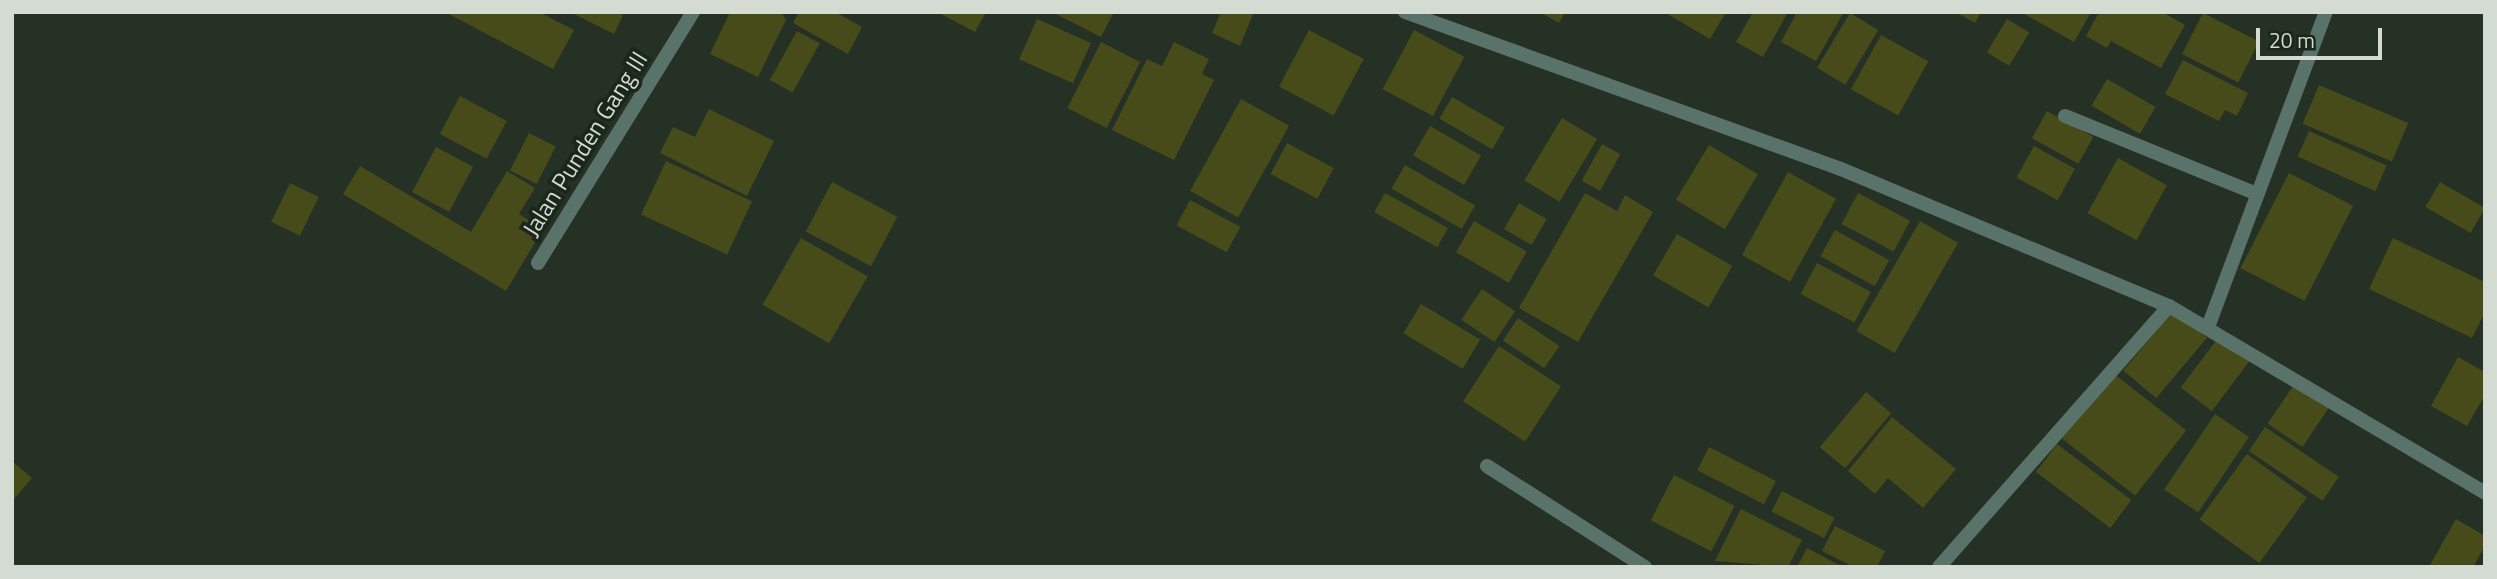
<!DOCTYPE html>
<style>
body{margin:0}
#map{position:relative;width:2497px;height:579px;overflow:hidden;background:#243124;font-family:"Titillium Web",sans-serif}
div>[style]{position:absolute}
.building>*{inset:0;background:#474b1a;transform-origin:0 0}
.street>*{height:14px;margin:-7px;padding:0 7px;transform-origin:7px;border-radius:7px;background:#59726a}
span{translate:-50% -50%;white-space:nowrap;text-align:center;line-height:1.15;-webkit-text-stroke:7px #1b271b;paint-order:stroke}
.street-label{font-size:24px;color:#d3dbd3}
.frame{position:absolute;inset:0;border:14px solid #d3dbd3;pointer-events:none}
.scale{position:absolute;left:2256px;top:28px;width:126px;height:32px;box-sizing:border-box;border:4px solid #d3dbd3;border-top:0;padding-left:9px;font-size:21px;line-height:24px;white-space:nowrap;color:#d3dbd3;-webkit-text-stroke:5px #1b271b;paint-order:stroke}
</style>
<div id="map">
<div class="building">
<i style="clip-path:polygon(445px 12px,539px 12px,574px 30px,553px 69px)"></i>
<i style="clip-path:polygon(570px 12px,617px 12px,623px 15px,614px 34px)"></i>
<i style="clip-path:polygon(730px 12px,781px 12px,786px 20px,758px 77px,710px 54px)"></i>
<i style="clip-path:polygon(799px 12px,835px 12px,862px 27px,848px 54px,793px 23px)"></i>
<i style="clip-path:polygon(937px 12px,986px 12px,975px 32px)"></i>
<i style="clip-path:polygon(1052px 12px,1114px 12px,1101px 37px)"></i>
<i style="clip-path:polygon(1221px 12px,1254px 12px,1240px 46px,1212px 33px)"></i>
<i style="clip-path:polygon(1540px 12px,1565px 12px,1559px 23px)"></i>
<i style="clip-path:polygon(1664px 12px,1726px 12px,1710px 39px)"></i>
<i style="clip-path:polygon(1753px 12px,1788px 12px,1763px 57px,1736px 42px)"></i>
<i style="clip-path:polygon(1797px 12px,1844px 12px,1816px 61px,1781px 42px)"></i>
<i style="clip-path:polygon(1955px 12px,1981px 12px,1975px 23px)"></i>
<i style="clip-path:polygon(2021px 12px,2091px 12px,2074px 42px)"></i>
<i style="clip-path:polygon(2099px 12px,2162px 12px,2185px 25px,2161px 68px,2111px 41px,2107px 48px,2086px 36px)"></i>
<i style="left:1850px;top:13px;width:33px;height:64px;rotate:31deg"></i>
<i style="left:2203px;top:13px;width:63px;height:46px;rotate:27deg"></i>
<i style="left:1037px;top:19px;width:59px;height:44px;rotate:24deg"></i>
<i style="left:2007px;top:19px;width:26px;height:39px;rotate:31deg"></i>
<i style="left:1309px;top:30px;width:62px;height:64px;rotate:28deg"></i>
<i style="left:1414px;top:30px;width:57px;height:67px;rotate:28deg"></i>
<i style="left:797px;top:31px;width:26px;height:56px;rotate:29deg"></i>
<i style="left:1881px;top:35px;width:54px;height:62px;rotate:29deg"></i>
<i style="left:1101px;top:42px;width:44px;height:74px;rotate:27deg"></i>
<i style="clip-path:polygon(1174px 42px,1209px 59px,1202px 74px,1214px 80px,1174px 160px,1112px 130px,1147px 59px,1162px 66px)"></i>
<i style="clip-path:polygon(2183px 60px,2248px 93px,2237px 116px,2225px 110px,2219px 121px,2165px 94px)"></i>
<i style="left:2107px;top:79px;width:56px;height:31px;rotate:30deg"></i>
<i style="left:2319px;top:85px;width:97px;height:42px;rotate:23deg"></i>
<i style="left:460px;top:96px;width:53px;height:43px;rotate:28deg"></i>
<i style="left:1452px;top:97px;width:61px;height:25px;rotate:30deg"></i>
<i style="left:1241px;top:99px;width:55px;height:105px;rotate:29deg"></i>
<i style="clip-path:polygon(709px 109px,774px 141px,747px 196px,660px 153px,673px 127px,695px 137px)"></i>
<i style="left:2047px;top:111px;width:53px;height:31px;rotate:29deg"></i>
<i style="left:1562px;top:118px;width:41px;height:73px;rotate:31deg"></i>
<i style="left:1430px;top:126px;width:59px;height:34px;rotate:30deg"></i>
<i style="left:2309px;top:131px;width:85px;height:28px;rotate:24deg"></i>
<i style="left:529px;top:133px;width:30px;height:42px;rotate:27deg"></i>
<i style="left:1287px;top:143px;width:53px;height:35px;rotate:28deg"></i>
<i style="left:1602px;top:144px;width:21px;height:42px;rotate:29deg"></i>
<i style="left:1709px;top:145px;width:57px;height:64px;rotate:31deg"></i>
<i style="left:2034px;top:146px;width:47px;height:36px;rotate:29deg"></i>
<i style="left:436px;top:147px;width:42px;height:51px;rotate:28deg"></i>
<i style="left:2118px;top:158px;width:56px;height:63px;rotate:29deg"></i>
<i style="left:666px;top:161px;width:95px;height:59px;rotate:25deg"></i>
<i style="left:1405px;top:165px;width:81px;height:27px;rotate:30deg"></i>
<i style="clip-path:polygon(360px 166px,471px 232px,507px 171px,535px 188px,519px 214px,543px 229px,506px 291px,343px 194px)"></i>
<i style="left:1788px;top:172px;width:55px;height:95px;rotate:29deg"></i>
<i style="left:2289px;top:173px;width:72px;height:107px;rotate:27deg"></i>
<i style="left:832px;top:182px;width:74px;height:56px;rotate:28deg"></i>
<i style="left:2440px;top:182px;width:52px;height:29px;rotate:30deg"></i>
<i style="left:290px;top:183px;width:32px;height:43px;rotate:26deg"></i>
<i style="left:1385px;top:193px;width:72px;height:22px;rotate:29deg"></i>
<i style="clip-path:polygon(1585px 193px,1617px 211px,1625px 195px,1653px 212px,1578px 342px,1519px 308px)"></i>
<i style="left:1858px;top:193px;width:59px;height:35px;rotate:28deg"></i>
<i style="left:1190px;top:200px;width:57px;height:29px;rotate:28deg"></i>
<i style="left:1519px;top:203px;width:32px;height:30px;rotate:30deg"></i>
<i style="left:1474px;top:221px;width:61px;height:36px;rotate:30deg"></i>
<i style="left:1920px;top:221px;width:44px;height:127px;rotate:30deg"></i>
<i style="left:1835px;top:230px;width:62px;height:30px;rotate:29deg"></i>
<i style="left:1677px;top:234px;width:64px;height:48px;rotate:30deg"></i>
<i style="left:801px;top:238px;width:77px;height:77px;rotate:30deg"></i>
<i style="clip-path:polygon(2393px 238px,2485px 282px,2485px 312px,2472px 338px,2369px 289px)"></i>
<i style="left:1817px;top:263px;width:61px;height:35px;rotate:28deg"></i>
<i style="left:1482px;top:289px;width:40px;height:37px;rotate:34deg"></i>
<i style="left:1421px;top:304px;width:69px;height:34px;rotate:31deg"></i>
<i style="left:2174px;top:310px;width:43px;height:79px;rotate:40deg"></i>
<i style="left:1518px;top:318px;width:50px;height:27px;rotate:34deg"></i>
<i style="left:2218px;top:338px;width:39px;height:62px;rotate:37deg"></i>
<i style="left:1499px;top:346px;width:74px;height:66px;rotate:33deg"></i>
<i style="clip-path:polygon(2458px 357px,2485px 372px,2485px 395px,2467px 426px,2431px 406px)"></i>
<i style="left:2113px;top:373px;width:93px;height:83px;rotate:38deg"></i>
<i style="left:2295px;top:383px;width:42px;height:49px;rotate:34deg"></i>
<i style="left:1866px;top:392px;width:33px;height:72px;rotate:40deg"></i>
<i style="left:2215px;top:414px;width:41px;height:91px;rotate:34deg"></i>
<i style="clip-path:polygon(1892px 417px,1956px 469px,1923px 508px,1888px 478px,1875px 494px,1848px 471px)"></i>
<i style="left:2265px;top:427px;width:89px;height:29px;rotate:34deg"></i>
<i style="left:2057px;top:444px;width:93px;height:35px;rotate:37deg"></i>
<i style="left:1709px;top:447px;width:75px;height:26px;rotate:27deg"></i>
<i style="left:2247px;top:454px;width:74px;height:81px;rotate:36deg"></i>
<i style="clip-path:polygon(12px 461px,32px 478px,12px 501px)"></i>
<i style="left:1674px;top:475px;width:68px;height:51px;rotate:27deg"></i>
<i style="left:1782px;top:491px;width:59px;height:23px;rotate:27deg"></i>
<i style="clip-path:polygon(1741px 509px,1802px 540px,1788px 567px,1715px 561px)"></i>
<i style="clip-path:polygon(2456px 519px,2485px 536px,2485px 546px,2473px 567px,2429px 567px)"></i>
<i style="clip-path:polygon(1835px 526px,1885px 551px,1877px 567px,1854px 567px,1822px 551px)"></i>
<i style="clip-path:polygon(1807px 548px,1843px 567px,1797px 567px)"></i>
</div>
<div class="street">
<i style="left:1405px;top:12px;width:463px;rotate:19.8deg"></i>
<i style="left:1841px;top:169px;width:355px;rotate:22.7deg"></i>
<i style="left:2169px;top:306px;width:367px;rotate:30.6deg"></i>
<i style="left:2065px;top:116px;width:207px;rotate:22.1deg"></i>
<i style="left:538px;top:263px;width:295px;rotate:-58.3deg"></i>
<i style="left:2208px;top:327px;width:336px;rotate:-69.5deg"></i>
<i style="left:1487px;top:466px;width:188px;rotate:32.6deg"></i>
<i style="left:1939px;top:567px;width:348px;rotate:-48.6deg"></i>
</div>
<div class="street-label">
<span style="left:585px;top:144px;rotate:-58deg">Jalan Punden Gang III</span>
</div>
<div class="frame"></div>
<div class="scale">20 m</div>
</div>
